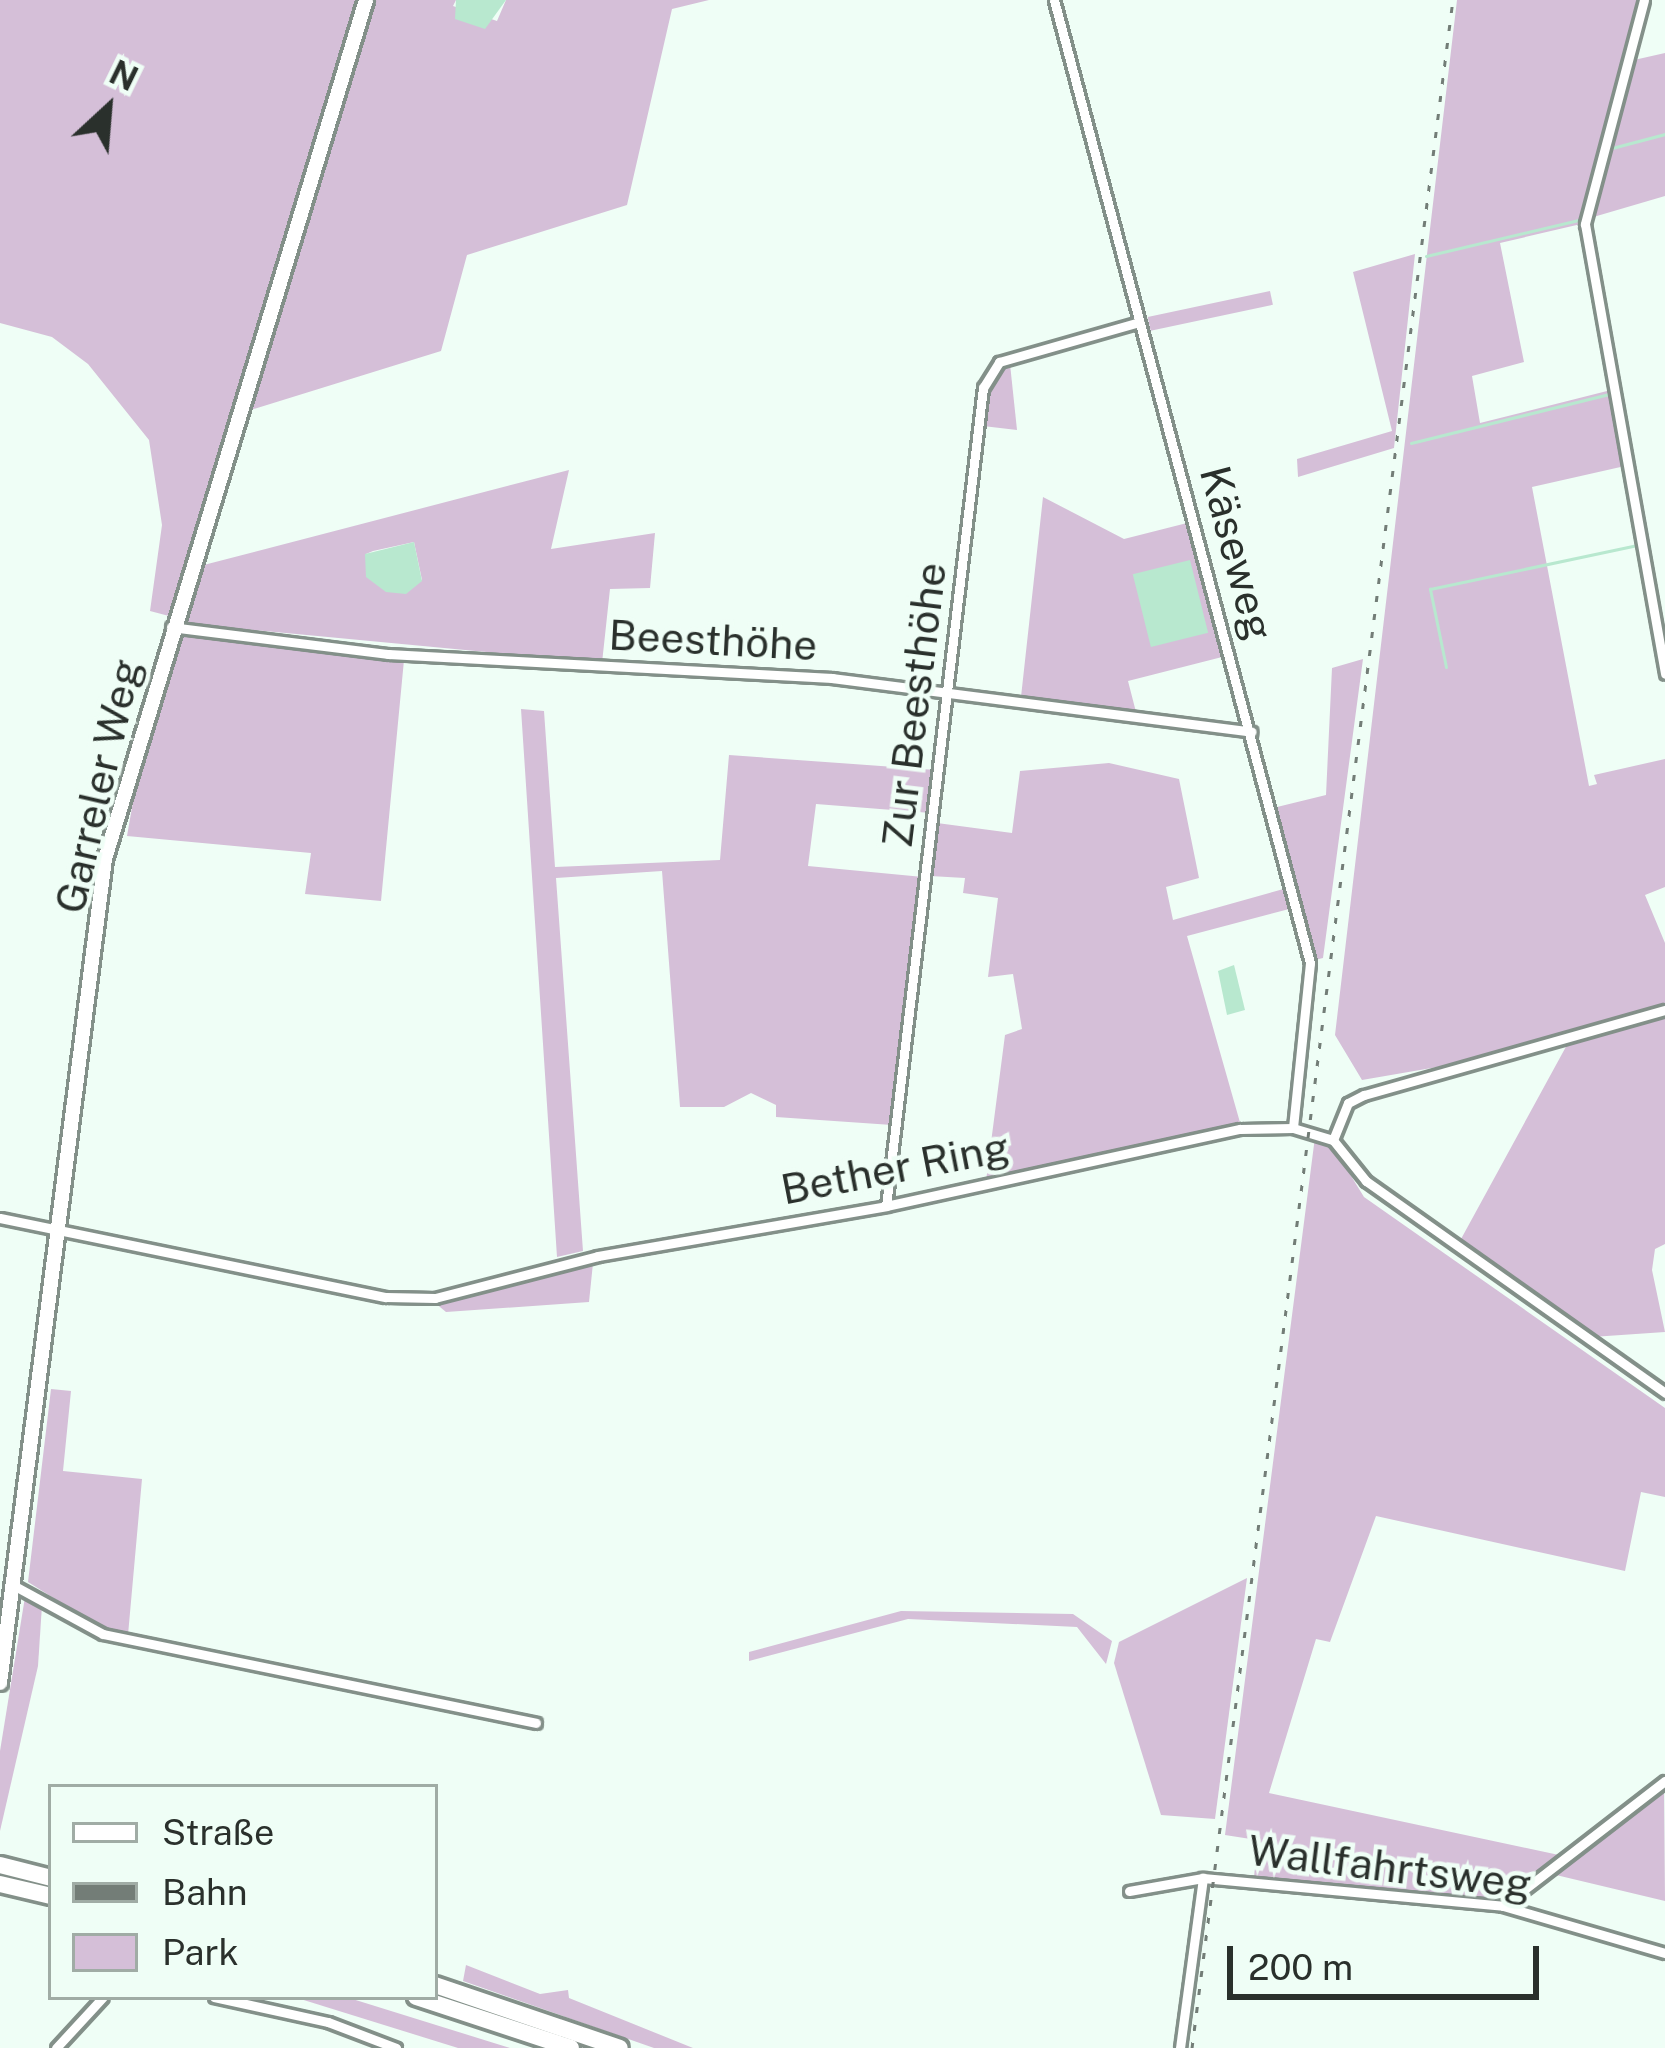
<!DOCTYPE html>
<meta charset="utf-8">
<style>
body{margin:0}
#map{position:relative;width:1665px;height:2048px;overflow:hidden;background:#effef6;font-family:"Public Sans",sans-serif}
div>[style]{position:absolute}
.green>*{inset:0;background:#d5bfd8;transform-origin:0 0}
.water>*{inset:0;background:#b8e8cf;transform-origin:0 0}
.stream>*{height:3px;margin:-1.5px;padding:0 1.5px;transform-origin:1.5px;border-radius:1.5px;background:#b8e8cf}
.roads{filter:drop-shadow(3px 0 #839089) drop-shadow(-3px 0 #839089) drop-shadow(0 3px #839089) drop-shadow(0 -3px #839089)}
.street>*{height:9px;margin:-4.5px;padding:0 4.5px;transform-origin:4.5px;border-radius:4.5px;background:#fff}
.secondary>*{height:14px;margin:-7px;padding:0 7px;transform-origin:7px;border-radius:7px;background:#fff}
.highway>*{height:16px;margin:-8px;padding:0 8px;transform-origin:8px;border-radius:8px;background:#fff}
.rail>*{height:3px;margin-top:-1.5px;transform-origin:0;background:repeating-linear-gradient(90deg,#737d77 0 6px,transparent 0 18px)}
span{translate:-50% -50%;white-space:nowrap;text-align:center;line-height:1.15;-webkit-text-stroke:9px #effef6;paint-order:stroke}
.street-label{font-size:42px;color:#2a302c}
.legend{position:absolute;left:48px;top:1784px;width:390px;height:216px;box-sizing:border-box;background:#effef6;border:3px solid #a0aca5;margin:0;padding:15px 21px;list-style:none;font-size:36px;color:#2a302c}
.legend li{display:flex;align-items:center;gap:24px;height:60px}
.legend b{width:60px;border:3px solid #a0aca5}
.north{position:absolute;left:48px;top:48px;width:120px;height:120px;-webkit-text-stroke:9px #effef6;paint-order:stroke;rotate:26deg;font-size:33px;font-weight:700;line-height:48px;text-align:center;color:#2a302c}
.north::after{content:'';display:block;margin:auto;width:42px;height:54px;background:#2a302c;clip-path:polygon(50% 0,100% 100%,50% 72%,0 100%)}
.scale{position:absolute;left:1227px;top:1946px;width:312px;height:54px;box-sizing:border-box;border:6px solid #2a302c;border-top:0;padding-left:15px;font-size:36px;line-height:42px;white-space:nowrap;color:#2a302c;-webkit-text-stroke:9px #effef6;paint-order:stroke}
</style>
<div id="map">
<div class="green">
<i style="clip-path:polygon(0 0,456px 0,453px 6px,497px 21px,506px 0,709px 0,672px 9px,627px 205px,467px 255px,441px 351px,231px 416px,169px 616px,150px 611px,162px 525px,149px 440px,88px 364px,52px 337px,0 323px)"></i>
<i style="clip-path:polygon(1457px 0,1641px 0,1581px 224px,1500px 243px,1524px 362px,1472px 376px,1480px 423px,1611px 390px,1625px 466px,1532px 487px,1589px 786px,1597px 784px,1594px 775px,1665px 759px,1665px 887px,1645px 895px,1665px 943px,1665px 1004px,1449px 1065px,1362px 1080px,1335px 1035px)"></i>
<i style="clip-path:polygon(1665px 53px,1665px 196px,1590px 218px,1634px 60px)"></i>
<i style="clip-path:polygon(1415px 254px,1394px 448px,1298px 477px,1297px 459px,1392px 431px,1353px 272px)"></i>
<i style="left:1270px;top:291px;width:14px;height:125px;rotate:78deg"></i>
<i style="clip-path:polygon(1010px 364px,1017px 430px,983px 426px,993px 373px)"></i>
<i style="clip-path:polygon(evenodd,569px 470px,551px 549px,655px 533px,650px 588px,610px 589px,602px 663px,180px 623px,196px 567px,569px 470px,414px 542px,422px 580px,366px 554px,373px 551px,414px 542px)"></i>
<i style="clip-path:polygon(1043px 497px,1124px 539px,1191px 522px,1226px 656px,1128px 681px,1136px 712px,1021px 697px)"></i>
<i style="clip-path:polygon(179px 634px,404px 660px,381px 901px,305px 894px,311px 853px,127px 836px,141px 756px)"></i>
<i style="clip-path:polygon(1363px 659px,1323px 958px,1315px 960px,1277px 807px,1326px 795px,1332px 668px)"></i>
<i style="clip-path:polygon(521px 709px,544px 711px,555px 867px,720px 860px,729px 755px,936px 770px,931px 813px,816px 804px,808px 866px,923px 877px,892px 1125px,776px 1117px,776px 1105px,751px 1093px,724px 1107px,680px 1107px,662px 871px,556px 878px,583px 1251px,557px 1257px)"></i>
<i style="clip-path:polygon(1109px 763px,1179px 779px,1199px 878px,1166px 887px,1173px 920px,1287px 888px,1293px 908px,1187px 936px,1241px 1126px,986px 1181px,1005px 1035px,1022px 1029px,1013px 974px,988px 977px,998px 898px,963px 893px,965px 878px,930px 876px,937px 823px,1012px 833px,1020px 771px)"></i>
<i style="clip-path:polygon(1665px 1015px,1665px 1244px,1655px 1249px,1652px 1270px,1665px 1332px,1592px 1337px,1461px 1239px,1568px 1043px)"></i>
<i style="clip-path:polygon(1315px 1137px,1332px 1145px,1364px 1197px,1665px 1408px,1665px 1497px,1641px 1492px,1625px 1571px,1376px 1516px,1330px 1642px,1316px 1639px,1269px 1793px,1559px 1855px,1518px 1887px,1482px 1899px,1254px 1878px,1257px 1840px,1225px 1835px)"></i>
<i style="clip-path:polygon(593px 1263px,589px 1302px,446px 1312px,434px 1302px)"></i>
<i style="clip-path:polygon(51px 1389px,71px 1391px,63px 1471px,142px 1479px,128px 1635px,103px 1629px,28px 1582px)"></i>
<i style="clip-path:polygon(1247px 1578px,1215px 1819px,1161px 1815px,1114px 1663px,1119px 1642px)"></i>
<i style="clip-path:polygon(25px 1597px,42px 1605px,38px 1666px,0 1831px,0 1751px)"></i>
<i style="clip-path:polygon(901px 1611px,1073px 1614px,1112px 1641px,1106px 1664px,1077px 1627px,908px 1619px,749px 1661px,749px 1652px)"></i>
<i style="clip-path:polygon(1664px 1787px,1665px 1901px,1556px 1875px,1600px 1842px)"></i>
<i style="clip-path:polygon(466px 1965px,540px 1994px,568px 1990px,569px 1998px,693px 2048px,654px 2048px,463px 1981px)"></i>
<i style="clip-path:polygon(294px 1997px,346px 1997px,510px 2048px,458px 2048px)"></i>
</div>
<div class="water">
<i style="clip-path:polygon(456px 0,506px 0,485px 29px,455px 19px)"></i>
<i style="clip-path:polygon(414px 542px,422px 581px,406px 594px,386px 592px,366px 577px,365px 554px)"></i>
<i style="left:1190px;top:560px;width:75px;height:59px;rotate:76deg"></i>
<i style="clip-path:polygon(1234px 965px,1245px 1010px,1227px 1015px,1218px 971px)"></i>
</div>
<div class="stream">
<i style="left:1612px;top:148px;width:55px;rotate:-14.8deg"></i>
<i style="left:1426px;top:256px;width:160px;rotate:-13.3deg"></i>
<i style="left:1411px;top:443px;width:204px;rotate:-13.9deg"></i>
<i style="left:1446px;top:667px;width:80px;rotate:-101.6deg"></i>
<i style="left:1430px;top:589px;width:212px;rotate:-12deg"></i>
</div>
<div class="roads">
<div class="street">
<i style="left:1054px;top:0;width:996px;rotate:75.11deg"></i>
<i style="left:1310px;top:963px;width:166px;rotate:95.9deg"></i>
<i style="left:1644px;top:0;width:232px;rotate:104.8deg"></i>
<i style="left:1585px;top:224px;width:457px;rotate:79.9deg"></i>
<i style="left:171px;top:627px;width:219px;rotate:7.1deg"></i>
<i style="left:388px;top:654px;width:445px;rotate:3.1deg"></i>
<i style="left:832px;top:678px;width:423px;rotate:7.3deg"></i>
<i style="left:1333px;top:1140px;width:40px;rotate:-68deg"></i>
<i style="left:1348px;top:1103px;width:18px;rotate:-27deg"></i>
<i style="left:1364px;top:1095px;width:313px;rotate:-15.8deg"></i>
<i style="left:886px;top:1206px;width:824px;rotate:-83.24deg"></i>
<i style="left:983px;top:388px;width:31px;rotate:-58deg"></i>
<i style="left:999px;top:362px;width:146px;rotate:-15.9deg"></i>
<i style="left:0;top:1218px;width:394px;rotate:11.6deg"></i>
<i style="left:386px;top:1297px;width:49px;rotate:1.2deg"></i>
<i style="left:435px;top:1298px;width:168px;rotate:-14.4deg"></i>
<i style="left:598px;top:1256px;width:292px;rotate:-9.8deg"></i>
<i style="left:886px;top:1206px;width:362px;rotate:-12.3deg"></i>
<i style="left:1240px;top:1129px;width:53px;rotate:-1.1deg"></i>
<i style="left:1293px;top:1128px;width:42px;rotate:16.7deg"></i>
<i style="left:1333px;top:1140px;width:53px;rotate:51.2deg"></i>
<i style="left:1366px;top:1181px;width:367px;rotate:35.3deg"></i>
<i style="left:13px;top:1585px;width:102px;rotate:28.6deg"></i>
<i style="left:103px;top:1634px;width:442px;rotate:11.6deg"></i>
<i style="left:1129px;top:1891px;width:75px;rotate:-10deg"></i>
<i style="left:1203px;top:1878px;width:301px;rotate:5.3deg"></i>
<i style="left:1503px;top:1906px;width:169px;rotate:16.2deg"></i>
<i style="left:1503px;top:1906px;width:205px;rotate:-37.7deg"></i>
<i style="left:214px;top:1997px;width:117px;rotate:12.4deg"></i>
<i style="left:328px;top:2022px;width:73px;rotate:20.9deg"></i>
<i style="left:56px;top:2048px;width:69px;rotate:-47.3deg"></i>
<i style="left:1180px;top:2048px;width:172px;rotate:-82.3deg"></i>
</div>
<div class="secondary">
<i style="left:0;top:1683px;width:831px;rotate:-82.74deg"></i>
<i style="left:105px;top:859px;width:898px;rotate:-73.1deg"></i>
</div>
<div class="highway">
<i style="left:0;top:1865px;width:53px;rotate:14.3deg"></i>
<i style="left:0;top:1884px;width:52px;rotate:13.2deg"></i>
<i style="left:435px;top:1985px;width:195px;rotate:18.8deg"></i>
<i style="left:416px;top:1997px;width:163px;rotate:18.2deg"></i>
</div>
</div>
<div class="rail">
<i style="left:1192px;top:2048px;width:2065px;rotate:-82.74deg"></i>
</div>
<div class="street-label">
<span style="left:1237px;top:553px;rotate:75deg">Käseweg</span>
<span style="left:713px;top:640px;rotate:3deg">Beesthöhe</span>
<span style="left:914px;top:705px;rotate:-83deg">Zur Beesthöhe</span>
<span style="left:98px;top:786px;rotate:-77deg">Garreler Weg</span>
<span style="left:895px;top:1168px;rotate:-11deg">Bether Ring</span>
<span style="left:1390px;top:1867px;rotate:7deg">Wallfahrtsweg</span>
</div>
<ul class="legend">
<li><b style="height:15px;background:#fff"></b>Straße</li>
<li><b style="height:15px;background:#737d77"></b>Bahn</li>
<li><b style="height:33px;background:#d5bfd8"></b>Park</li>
</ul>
<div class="north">N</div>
<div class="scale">200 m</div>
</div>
